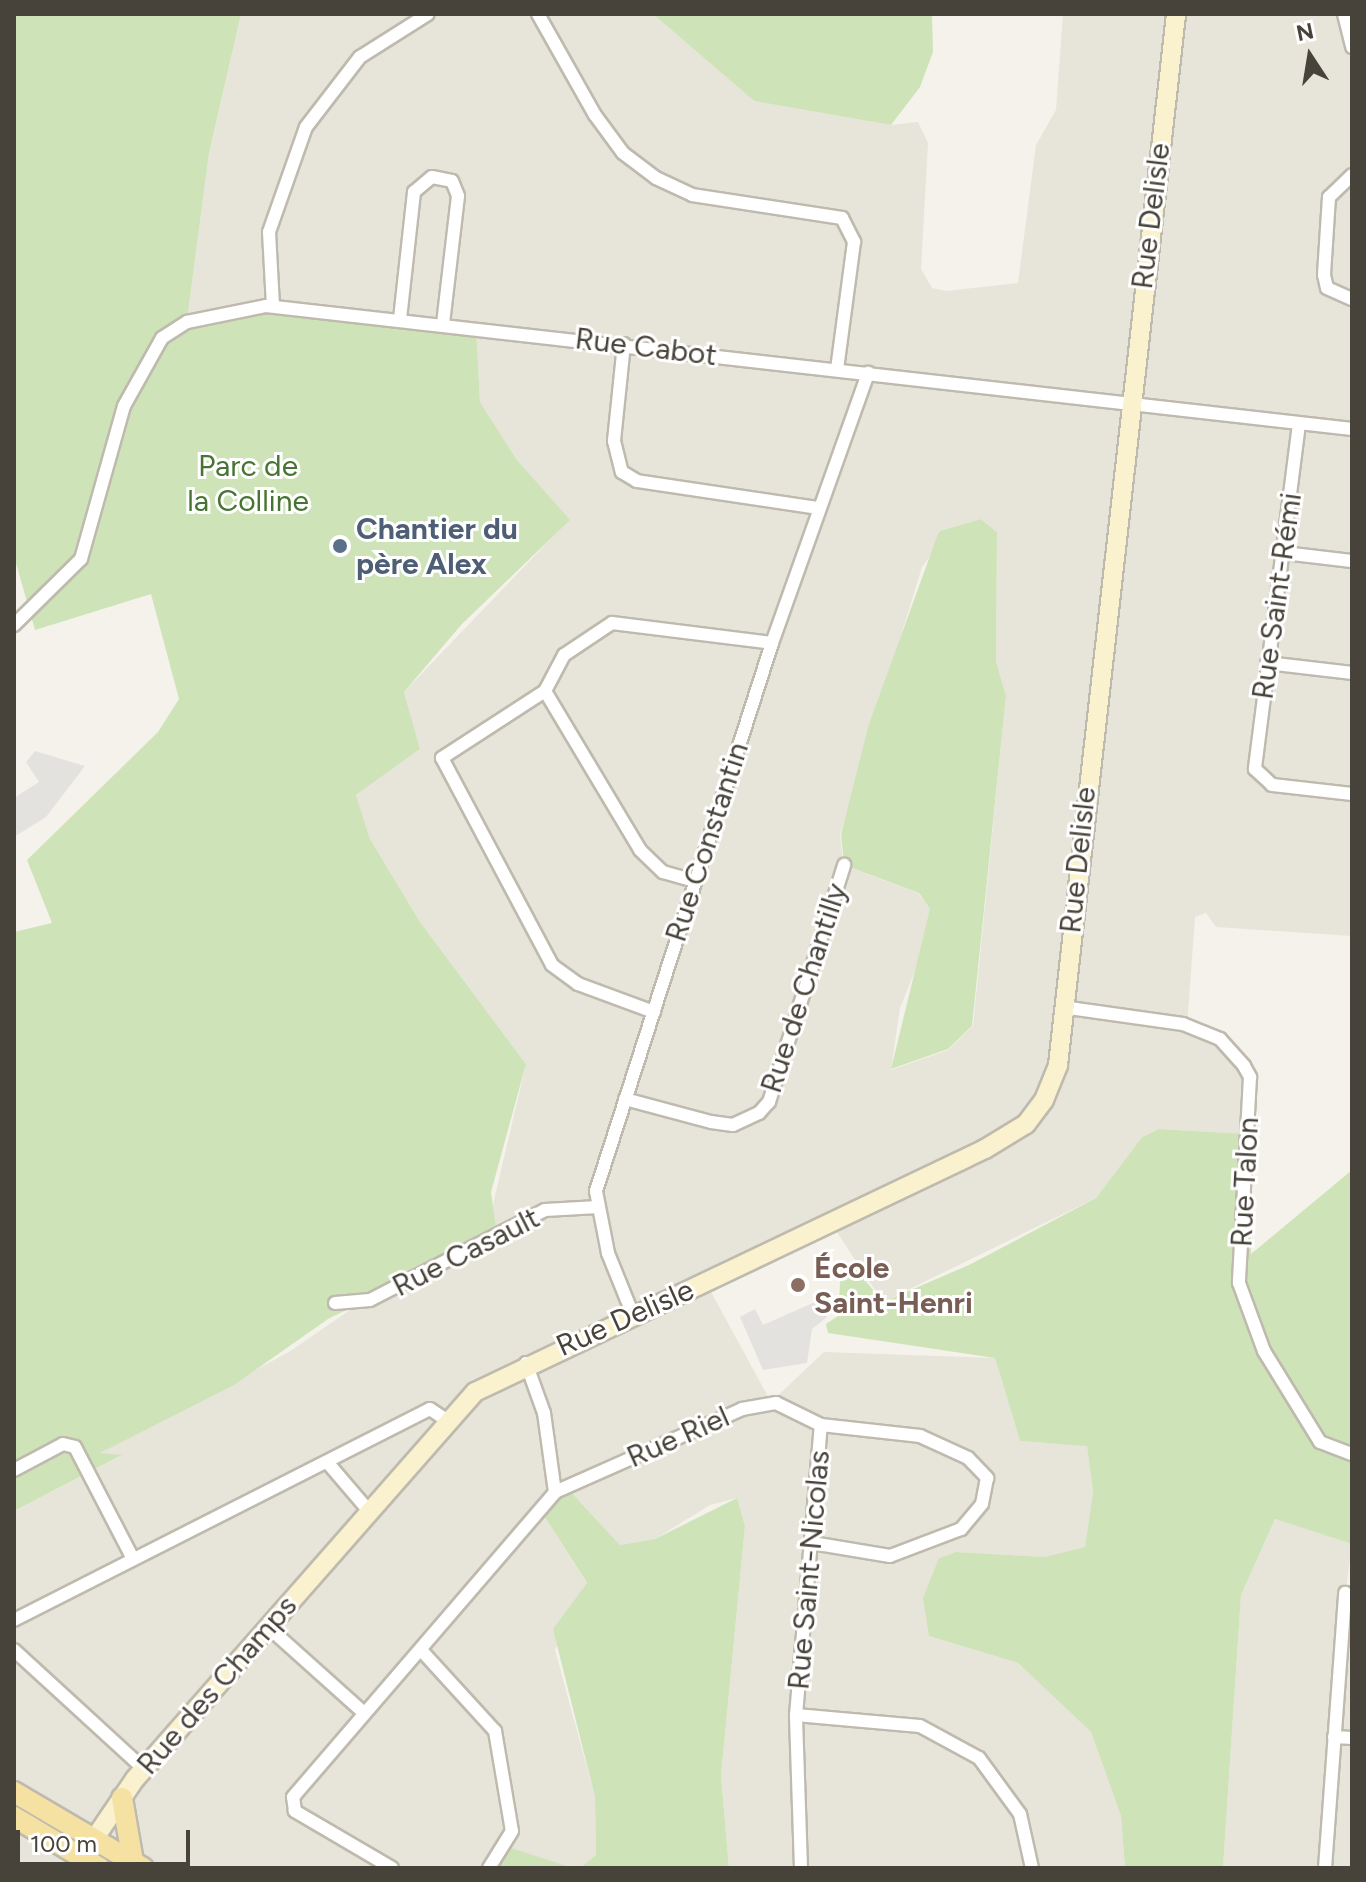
<!DOCTYPE html>
<meta charset="utf-8">
<style>
body{margin:0}
#map{position:relative;width:1366px;height:1882px;overflow:hidden;background:#f4f2eb;font-family:Figtree,sans-serif}
div>[style]{position:absolute}
.residential>*{inset:0;background:#e7e4da}
.green>*{inset:0;background:#cee4b8}
.parking>*{inset:0;background:#e3e2df}
.roads{filter:drop-shadow(2px 0 #bfbaae) drop-shadow(-2px 0 #bfbaae) drop-shadow(0 2px #bfbaae) drop-shadow(0 -2px #bfbaae)}
.street>*{height:12px;margin:-6px;padding:0 6px;transform-origin:6px;border-radius:6px;background:#fff}
.secondary>*{height:18px;margin:-9px;padding:0 9px;transform-origin:9px;border-radius:9px;background:#faf2cf}
.primary>*{height:20px;margin:-10px;padding:0 10px;transform-origin:10px;border-radius:10px;background:#f5e2a3}
.dots>*{width:22px;height:22px;translate:-50% -50%;box-sizing:border-box;border:4px solid #fff;border-radius:50%}
span{translate:-50% -50%;white-space:nowrap;text-align:center;line-height:1.15;-webkit-text-stroke:6px #fff;paint-order:stroke}
.street-label{font-size:30px;color:#48433a}
.park-label{font-size:30px;color:#477432}
.service-label{font-size:30px;color:#4e5e75;font-weight:700}
.left{translate:0 -50%;text-align:left}
.education-label{font-size:30px;color:#785e54;font-weight:700}
.frame{position:absolute;inset:0;border:16px solid #48433a;pointer-events:none}
.north{position:absolute;left:1270px;top:16px;width:80px;height:80px;-webkit-text-stroke:6px #fff;paint-order:stroke;rotate:348deg;font-size:22px;font-weight:700;line-height:32px;text-align:center;color:#48433a}
.north::after{content:'';display:block;margin:auto;width:28px;height:36px;background:#48433a;clip-path:polygon(50% 0,100% 100%,50% 72%,0 100%)}
.scale{position:absolute;left:16px;top:1830px;width:174px;height:36px;box-sizing:border-box;border:4px solid #48433a;border-top:0;padding-left:10px;font-size:24px;line-height:28px;white-space:nowrap;color:#48433a;-webkit-text-stroke:6px #fff;paint-order:stroke}
</style>
<div id="map">
<div class="residential">
<i style="clip-path:polygon(evenodd,241px 14px,653px 14px,754px 101px,891px 125px,918px 122px,928px 143px,921px 269px,932px 288px,946px 291px,1018px 283px,1036px 145px,1056px 110px,1063px 14px,1352px 14px,1352px 936px,1216px 927px,1206px 913px,1195px 917px,1187px 1026px,1244px 1066px,1248px 1134px,1159px 1129px,1142px 1137px,1096px 1198px,883px 1302px,827px 1217px,705px 1281px,771px 1402px,824px 1352px,995px 1358px,1020px 1441px,1087px 1445px,1093px 1492px,1085px 1548px,1045px 1557px,956px 1552px,939px 1558px,929px 1636px,1018px 1663px,1091px 1732px,1121px 1816px,1125px 1868px,729px 1868px,721px 1776px,745px 1526px,737px 1498px,710px 1505px,655px 1539px,620px 1545px,568px 1489px,541px 1511px,587px 1584px,555px 1650px,595px 1797px,596px 1855px,580px 1868px,14px 1868px,14px 1511px,121px 1456px,98px 1454px,289px 1352px,491px 1213px,526px 1064px,420px 922px,370px 839px,356px 795px,420px 749px,404px 692px,569px 520px,517px 460px,480px 402px,476px 326px,187px 322px,209px 153px,241px 14px,981px 519px,997px 532px,996px 661px,1006px 696px,973px 1026px,948px 1050px,891px 1070px,900px 1008px,926px 944px,930px 909px,918px 893px,843px 865px,840px 834px,922px 567px,938px 545px,938px 531px,981px 519px)"></i>
<i style="clip-path:polygon(1275px 1519px,1352px 1544px,1344px 1605px,1352px 1609px,1352px 1868px,1223px 1868px,1241px 1595px)"></i>
</div>
<div class="green">
<i style="clip-path:polygon(14px 14px,241px 14px,209px 153px,187px 321px,273px 306px,476px 326px,480px 402px,517px 460px,570px 520px,462px 624px,404px 692px,420px 749px,356px 795px,370px 839px,420px 922px,526px 1064px,491px 1192px,497px 1235px,328px 1319px,234px 1385px,100px 1453px,122px 1455px,14px 1511px,14px 932px,52px 923px,27px 860px,158px 732px,179px 699px,151px 594px,35px 630px,14px 556px)"></i>
<i style="clip-path:polygon(653px 14px,932px 14px,933px 52px,920px 87px,891px 125px,754px 101px)"></i>
<i style="clip-path:polygon(981px 519px,997px 532px,996px 661px,1006px 696px,972px 1026px,948px 1049px,891px 1069px,930px 909px,919px 893px,844px 865px,841px 834px,869px 724px,939px 531px)"></i>
<i style="clip-path:polygon(1159px 1129px,1248px 1134px,1251px 1254px,1352px 1170px,1352px 1544px,1275px 1519px,1241px 1595px,1223px 1868px,1125px 1868px,1121px 1816px,1091px 1732px,1018px 1663px,929px 1636px,923px 1598px,939px 1558px,956px 1552px,1045px 1557px,1085px 1547px,1093px 1492px,1087px 1446px,1020px 1441px,995px 1358px,828px 1333px,826px 1324px,838px 1316px,841px 1269px,854px 1267px,883px 1302px,969px 1265px,1096px 1198px,1142px 1137px)"></i>
<i style="clip-path:polygon(568px 1489px,620px 1545px,655px 1539px,737px 1498px,745px 1526px,721px 1776px,729px 1868px,580px 1868px,596px 1855px,595px 1797px,553px 1629px,587px 1583px,541px 1511px)"></i>
<i style="clip-path:polygon(502px 1845px,573px 1868px,494px 1868px)"></i>
</div>
<div class="parking">
<i style="clip-path:polygon(35px 751px,85px 766px,46px 817px,14px 837px,14px 798px,39px 782px,26px 762px)"></i>
<i style="clip-path:polygon(831px 1295px,827px 1317px,812px 1329px,807px 1363px,763px 1370px,740px 1317px,755px 1309px,763px 1325px)"></i>
</div>
<div class="roads">
<div class="street">
<i style="left:538px;top:14px;width:116px;rotate:60.6deg"></i>
<i style="left:595px;top:115px;width:47px;rotate:53.6deg"></i>
<i style="left:623px;top:153px;width:41px;rotate:37.1deg"></i>
<i style="left:656px;top:178px;width:40px;rotate:25deg"></i>
<i style="left:692px;top:195px;width:152px;rotate:8.7deg"></i>
<i style="left:842px;top:218px;width:27px;rotate:63deg"></i>
<i style="left:854px;top:242px;width:128px;rotate:97.6deg"></i>
<i style="left:1344px;top:14px;width:34px;rotate:76deg"></i>
<i style="left:1352px;top:175px;width:32px;rotate:136deg"></i>
<i style="left:1329px;top:197px;width:78px;rotate:93.7deg"></i>
<i style="left:1324px;top:275px;width:13px;rotate:77deg"></i>
<i style="left:1327px;top:288px;width:27px;rotate:24deg"></i>
<i style="left:273px;top:306px;width:74px;rotate:-93.1deg"></i>
<i style="left:269px;top:232px;width:111px;rotate:-70.6deg"></i>
<i style="left:306px;top:127px;width:88px;rotate:-52.4deg"></i>
<i style="left:360px;top:57px;width:80px;rotate:-32.3deg"></i>
<i style="left:400px;top:319px;width:128px;rotate:-83.7deg"></i>
<i style="left:414px;top:192px;width:23px;rotate:-40deg"></i>
<i style="left:432px;top:177px;width:20px;rotate:11deg"></i>
<i style="left:452px;top:181px;width:16px;rotate:68deg"></i>
<i style="left:458px;top:196px;width:128px;rotate:96.7deg"></i>
<i style="left:624px;top:344px;width:98px;rotate:95.9deg"></i>
<i style="left:614px;top:441px;width:32px;rotate:76deg"></i>
<i style="left:622px;top:472px;width:17px;rotate:31deg"></i>
<i style="left:637px;top:481px;width:183px;rotate:8.5deg"></i>
<i style="left:1299px;top:424px;width:348px;rotate:97.3deg"></i>
<i style="left:1255px;top:769px;width:23px;rotate:43deg"></i>
<i style="left:1272px;top:785px;width:81px;rotate:6.4deg"></i>
<i style="left:1284px;top:553px;width:68px;rotate:6.7deg"></i>
<i style="left:14px;top:625px;width:94px;rotate:-44.6deg"></i>
<i style="left:81px;top:559px;width:159px;rotate:-74.3deg"></i>
<i style="left:124px;top:406px;width:78px;rotate:-60.8deg"></i>
<i style="left:162px;top:338px;width:30px;rotate:-33deg"></i>
<i style="left:187px;top:322px;width:81px;rotate:-11.4deg"></i>
<i style="left:266px;top:306px;width:1093px;rotate:6.46deg"></i>
<i style="left:1267px;top:663px;width:86px;rotate:6.7deg"></i>
<i style="left:545px;top:691px;width:123px;rotate:147deg"></i>
<i style="left:442px;top:758px;width:234px;rotate:62deg"></i>
<i style="left:552px;top:965px;width:32px;rotate:36deg"></i>
<i style="left:578px;top:984px;width:81px;rotate:20.2deg"></i>
<i style="left:545px;top:691px;width:41px;rotate:-62.2deg"></i>
<i style="left:564px;top:655px;width:58px;rotate:-33.7deg"></i>
<i style="left:612px;top:623px;width:161px;rotate:7.1deg"></i>
<i style="left:545px;top:691px;width:185px;rotate:59.1deg"></i>
<i style="left:640px;top:850px;width:32px;rotate:44deg"></i>
<i style="left:663px;top:872px;width:32px;rotate:16deg"></i>
<i style="left:1062px;top:1007px;width:122px;rotate:8deg"></i>
<i style="left:1183px;top:1024px;width:40px;rotate:22deg"></i>
<i style="left:1220px;top:1039px;width:36px;rotate:48deg"></i>
<i style="left:1244px;top:1066px;width:13px;rotate:61deg"></i>
<i style="left:1250px;top:1077px;width:206px;rotate:93.1deg"></i>
<i style="left:1239px;top:1283px;width:72px;rotate:69.8deg"></i>
<i style="left:1264px;top:1351px;width:107px;rotate:58.4deg"></i>
<i style="left:1320px;top:1442px;width:34px;rotate:21deg"></i>
<i style="left:625px;top:1099px;width:89px;rotate:15deg"></i>
<i style="left:711px;top:1122px;width:22px;rotate:8deg"></i>
<i style="left:733px;top:1125px;width:29px;rotate:-25deg"></i>
<i style="left:759px;top:1113px;width:15px;rotate:-48deg"></i>
<i style="left:769px;top:1102px;width:249px;rotate:-72.4deg"></i>
<i style="left:335px;top:1303px;width:35px;rotate:-5deg"></i>
<i style="left:370px;top:1300px;width:197px;rotate:-27.2deg"></i>
<i style="left:545px;top:1210px;width:53px;rotate:-3.2deg"></i>
<i style="left:633px;top:1315px;width:67px;rotate:-112deg"></i>
<i style="left:608px;top:1253px;width:63px;rotate:-101deg"></i>
<i style="left:596px;top:1191px;width:576px;rotate:-72.19deg"></i>
<i style="left:772px;top:643px;width:287px;rotate:-70.4deg"></i>
<i style="left:526px;top:1363px;width:53px;rotate:70.2deg"></i>
<i style="left:544px;top:1413px;width:80px;rotate:82.1deg"></i>
<i style="left:327px;top:1462px;width:63px;rotate:49.5deg"></i>
<i style="left:14px;top:1470px;width:55px;rotate:-28deg"></i>
<i style="left:63px;top:1444px;width:12px;rotate:14deg"></i>
<i style="left:75px;top:1447px;width:126px;rotate:62.6deg"></i>
<i style="left:14px;top:1620px;width:466px;rotate:-26.9deg"></i>
<i style="left:430px;top:1409px;width:22px;rotate:34deg"></i>
<i style="left:267px;top:1626px;width:130px;rotate:41.9deg"></i>
<i style="left:14px;top:1650px;width:176px;rotate:42.5deg"></i>
<i style="left:421px;top:1650px;width:110px;rotate:47.6deg"></i>
<i style="left:495px;top:1731px;width:101px;rotate:80.4deg"></i>
<i style="left:512px;top:1831px;width:44px;rotate:121.9deg"></i>
<i style="left:796px;top:1715px;width:124px;rotate:5.1deg"></i>
<i style="left:920px;top:1726px;width:67px;rotate:28.5deg"></i>
<i style="left:979px;top:1758px;width:69px;rotate:53.8deg"></i>
<i style="left:1020px;top:1814px;width:55px;rotate:77.5deg"></i>
<i style="left:1334px;top:1737px;width:18px;rotate:3deg"></i>
<i style="left:392px;top:1868px;width:113px;rotate:-149.6deg"></i>
<i style="left:295px;top:1811px;width:14px;rotate:-98deg"></i>
<i style="left:293px;top:1797px;width:402px;rotate:-49.3deg"></i>
<i style="left:555px;top:1492px;width:205px;rotate:-23.9deg"></i>
<i style="left:742px;top:1409px;width:35px;rotate:-10deg"></i>
<i style="left:776px;top:1403px;width:50px;rotate:26.1deg"></i>
<i style="left:821px;top:1425px;width:100px;rotate:6.3deg"></i>
<i style="left:920px;top:1436px;width:53px;rotate:24.6deg"></i>
<i style="left:968px;top:1458px;width:28px;rotate:46deg"></i>
<i style="left:987px;top:1478px;width:26px;rotate:101deg"></i>
<i style="left:982px;top:1504px;width:33px;rotate:130deg"></i>
<i style="left:961px;top:1529px;width:76px;rotate:159.2deg"></i>
<i style="left:890px;top:1556px;width:79px;rotate:-170.5deg"></i>
<i style="left:801px;top:1868px;width:153px;rotate:-91.9deg"></i>
<i style="left:796px;top:1715px;width:291px;rotate:-85.1deg"></i>
<i style="left:1325px;top:1868px;width:276px;rotate:-85.8deg"></i>
</div>
<div class="secondary">
<i style="left:86px;top:1851px;width:87px;rotate:-55.8deg"></i>
<i style="left:135px;top:1779px;width:515px;rotate:-48.7deg"></i>
<i style="left:475px;top:1392px;width:565px;rotate:-25.48deg"></i>
<i style="left:985px;top:1149px;width:48px;rotate:-31.4deg"></i>
<i style="left:1026px;top:1124px;width:30px;rotate:-53deg"></i>
<i style="left:1044px;top:1100px;width:38px;rotate:-68deg"></i>
<i style="left:1058px;top:1065px;width:1058px;rotate:-83.59deg"></i>
</div>
<div class="primary">
<i style="left:14px;top:1792px;width:150px;rotate:30.5deg"></i>
<i style="left:122px;top:1798px;width:65px;rotate:80.2deg"></i>
<i style="left:14px;top:1817px;width:100px;rotate:30.7deg"></i>
</div>
</div>
<div class="dots">
<i style="left:340px;top:546px;background:#5c6f8a"></i>
<i style="left:798px;top:1285px;background:#8d6e63"></i>
</div>
<div class="street-label">
<span style="left:1151px;top:216px;rotate:-83deg">Rue Delisle</span>
<span style="left:646px;top:347px;rotate:7deg">Rue Cabot</span>
<span style="left:1277px;top:596px;rotate:-82deg">Rue Saint-Rémi</span>
<span style="left:707px;top:842px;rotate:-72deg">Rue Constantin</span>
<span style="left:1078px;top:860px;rotate:-84deg">Rue Delisle</span>
<span style="left:804px;top:988px;rotate:-72deg">Rue de Chantilly</span>
<span style="left:1245px;top:1182px;rotate:-87deg">Rue Talon</span>
<span style="left:466px;top:1252px;rotate:-27deg">Rue Casault</span>
<span style="left:625px;top:1318px;rotate:-24deg">Rue Delisle</span>
<span style="left:678px;top:1437px;rotate:-24deg">Rue Riel</span>
<span style="left:809px;top:1570px;rotate:-85deg">Rue Saint-Nicolas</span>
<span style="left:217px;top:1685px;rotate:-49deg">Rue des Champs</span>
</div>
<div class="park-label">
<span style="left:248px;top:483px">Parc de<br>la Colline</span>
</div>
<div class="service-label">
<span class="left" style="left:356px;top:546px">Chantier du<br>père Alex</span>
</div>
<div class="education-label">
<span class="left" style="left:814px;top:1285px">École<br>Saint-Henri</span>
</div>
<div class="frame"></div>
<div class="north">N</div>
<div class="scale">100 m</div>
</div>
